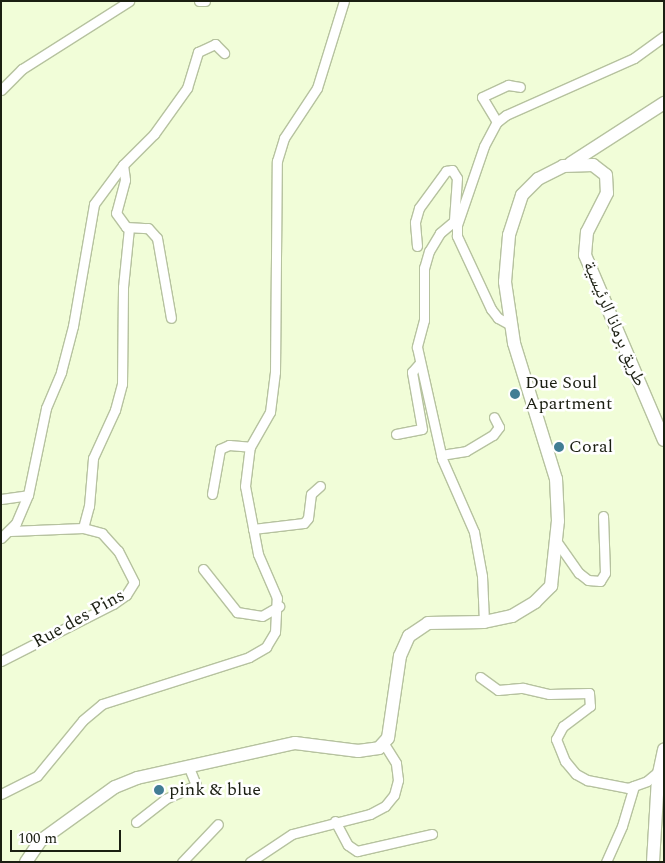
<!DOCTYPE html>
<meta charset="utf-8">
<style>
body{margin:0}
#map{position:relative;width:665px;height:863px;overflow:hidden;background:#f1fdd8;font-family:Spectral,"Noto Naskh Arabic",serif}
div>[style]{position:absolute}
.roads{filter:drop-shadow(1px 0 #b6c29f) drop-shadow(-1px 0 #b6c29f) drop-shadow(0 1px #b6c29f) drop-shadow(0 -1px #b6c29f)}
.street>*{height:9px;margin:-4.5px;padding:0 4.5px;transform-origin:4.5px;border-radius:4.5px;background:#fff}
.secondary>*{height:12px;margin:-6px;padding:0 6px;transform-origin:6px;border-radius:6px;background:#fff}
.dots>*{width:14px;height:14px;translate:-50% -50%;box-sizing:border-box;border:2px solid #fff;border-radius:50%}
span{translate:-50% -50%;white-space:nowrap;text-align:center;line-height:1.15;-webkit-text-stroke:5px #fff;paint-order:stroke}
.street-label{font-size:18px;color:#1b1f12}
.poi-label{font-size:18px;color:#1b1f12}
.left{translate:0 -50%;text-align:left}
.frame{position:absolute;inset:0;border:2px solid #1b1f12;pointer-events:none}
.scale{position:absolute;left:10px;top:830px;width:111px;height:22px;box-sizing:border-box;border:2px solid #1b1f12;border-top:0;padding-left:6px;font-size:15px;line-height:18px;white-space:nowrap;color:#1b1f12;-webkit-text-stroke:4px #fff;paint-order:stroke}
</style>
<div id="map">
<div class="roads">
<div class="street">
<i style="left:199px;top:1px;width:6px"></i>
<i style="left:1px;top:90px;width:30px;rotate:-45deg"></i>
<i style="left:22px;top:69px;width:127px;rotate:-32.4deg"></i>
<i style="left:497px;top:122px;width:29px;rotate:-121deg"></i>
<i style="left:482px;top:97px;width:29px;rotate:-25deg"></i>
<i style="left:508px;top:85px;width:12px;rotate:9deg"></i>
<i style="left:123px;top:165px;width:15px;rotate:82deg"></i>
<i style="left:125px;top:180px;width:34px;rotate:105deg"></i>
<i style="left:116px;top:213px;width:17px;rotate:54deg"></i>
<i style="left:126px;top:227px;width:22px;rotate:3deg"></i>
<i style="left:148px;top:228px;width:13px;rotate:48deg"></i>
<i style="left:157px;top:238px;width:81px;rotate:80.1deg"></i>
<i style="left:459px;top:217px;width:25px;rotate:140deg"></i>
<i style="left:440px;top:233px;width:21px;rotate:121deg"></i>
<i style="left:429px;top:251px;width:18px;rotate:106deg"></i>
<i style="left:424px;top:268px;width:52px;rotate:90deg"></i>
<i style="left:424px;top:320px;width:28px;rotate:105deg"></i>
<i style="left:417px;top:347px;width:115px;rotate:77.4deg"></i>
<i style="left:442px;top:459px;width:80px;rotate:66.3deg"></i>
<i style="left:474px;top:532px;width:45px;rotate:79.7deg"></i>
<i style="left:482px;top:576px;width:46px;rotate:87.5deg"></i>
<i style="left:417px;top:246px;width:24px;rotate:-95deg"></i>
<i style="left:415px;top:222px;width:15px;rotate:-74deg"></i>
<i style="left:419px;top:208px;width:46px;rotate:-53.9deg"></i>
<i style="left:446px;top:171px;width:6px;rotate:-9deg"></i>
<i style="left:452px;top:170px;width:9px;rotate:58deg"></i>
<i style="left:457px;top:178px;width:42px;rotate:94.1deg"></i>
<i style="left:509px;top:324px;width:13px;rotate:-151deg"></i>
<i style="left:498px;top:318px;width:11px;rotate:-128deg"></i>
<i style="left:491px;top:309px;width:81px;rotate:-115deg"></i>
<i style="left:457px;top:236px;width:11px;rotate:-90deg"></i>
<i style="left:457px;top:225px;width:83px;rotate:-71.1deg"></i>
<i style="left:484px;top:146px;width:27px;rotate:-62deg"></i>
<i style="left:497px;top:122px;width:11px;rotate:-38deg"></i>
<i style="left:506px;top:115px;width:140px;rotate:-24deg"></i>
<i style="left:634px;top:58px;width:37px;rotate:-36deg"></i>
<i style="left:396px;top:434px;width:26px;rotate:-11deg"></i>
<i style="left:422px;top:429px;width:58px;rotate:-100deg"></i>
<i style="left:412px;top:372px;width:11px;rotate:-49deg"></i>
<i style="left:441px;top:455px;width:25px;rotate:-9deg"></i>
<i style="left:466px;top:451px;width:31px;rotate:-31deg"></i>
<i style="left:493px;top:435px;width:10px;rotate:-53deg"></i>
<i style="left:499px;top:427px;width:11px;rotate:-117deg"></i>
<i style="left:212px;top:494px;width:46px;rotate:-79.9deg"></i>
<i style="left:220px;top:449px;width:10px;rotate:-24deg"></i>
<i style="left:229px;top:445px;width:21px;rotate:5deg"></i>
<i style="left:1px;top:499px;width:27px;rotate:-8deg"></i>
<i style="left:83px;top:528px;width:23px;rotate:-75deg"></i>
<i style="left:89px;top:506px;width:48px;rotate:-85.2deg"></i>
<i style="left:93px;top:458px;width:53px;rotate:-65.4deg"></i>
<i style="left:115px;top:410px;width:27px;rotate:-75deg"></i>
<i style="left:122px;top:384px;width:97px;rotate:-89.4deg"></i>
<i style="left:123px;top:287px;width:59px;rotate:-84.2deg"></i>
<i style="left:253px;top:529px;width:51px;rotate:-6.7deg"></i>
<i style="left:304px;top:523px;width:6px;rotate:-51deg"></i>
<i style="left:308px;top:518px;width:24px;rotate:-83deg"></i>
<i style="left:311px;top:494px;width:12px;rotate:-42deg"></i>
<i style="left:1px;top:538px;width:21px;rotate:-45deg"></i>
<i style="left:16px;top:523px;width:30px;rotate:-67deg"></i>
<i style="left:28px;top:495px;width:89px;rotate:-78.3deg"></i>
<i style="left:46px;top:408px;width:39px;rotate:-67deg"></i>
<i style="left:61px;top:372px;width:48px;rotate:-75.4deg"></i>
<i style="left:73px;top:326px;width:124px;rotate:-80.2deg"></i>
<i style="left:94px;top:204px;width:49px;rotate:-53.4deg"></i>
<i style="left:123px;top:165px;width:44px;rotate:-45deg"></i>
<i style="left:154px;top:134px;width:57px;rotate:-54.3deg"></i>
<i style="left:187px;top:88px;width:38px;rotate:-73deg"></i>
<i style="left:198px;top:52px;width:19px;rotate:-25deg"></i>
<i style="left:215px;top:44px;width:13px;rotate:45deg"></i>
<i style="left:557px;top:542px;width:38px;rotate:55deg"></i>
<i style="left:579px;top:573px;width:11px;rotate:38deg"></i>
<i style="left:588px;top:580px;width:12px;rotate:5deg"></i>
<i style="left:600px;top:581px;width:9px;rotate:-58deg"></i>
<i style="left:605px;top:573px;width:57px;rotate:-92deg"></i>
<i style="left:203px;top:569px;width:55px;rotate:51.7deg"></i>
<i style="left:237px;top:612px;width:25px;rotate:9deg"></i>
<i style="left:262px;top:616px;width:20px;rotate:-30deg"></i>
<i style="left:1px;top:661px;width:126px;rotate:-27deg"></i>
<i style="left:113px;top:604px;width:16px;rotate:-35deg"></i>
<i style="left:126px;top:595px;width:15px;rotate:-58deg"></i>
<i style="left:134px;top:582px;width:35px;rotate:-117deg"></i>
<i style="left:118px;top:551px;width:24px;rotate:-132deg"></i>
<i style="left:102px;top:533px;width:20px;rotate:-165deg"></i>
<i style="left:83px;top:528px;width:73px;rotate:177.6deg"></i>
<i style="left:480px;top:677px;width:22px;rotate:36deg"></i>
<i style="left:498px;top:690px;width:25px;rotate:-5deg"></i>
<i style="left:523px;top:688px;width:27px;rotate:13deg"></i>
<i style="left:549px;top:694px;width:40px;rotate:-1.4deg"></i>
<i style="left:589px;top:693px;width:13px;rotate:86deg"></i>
<i style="left:590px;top:706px;width:34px;rotate:143deg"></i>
<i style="left:563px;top:726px;width:15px;rotate:118deg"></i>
<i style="left:556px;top:739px;width:24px;rotate:68deg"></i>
<i style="left:565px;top:761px;width:17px;rotate:50deg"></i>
<i style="left:576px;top:774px;width:13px;rotate:29deg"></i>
<i style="left:587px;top:780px;width:42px;rotate:11deg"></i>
<i style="left:628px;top:788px;width:20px;rotate:-20deg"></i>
<i style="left:647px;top:781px;width:16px;rotate:-40deg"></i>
<i style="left:1px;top:794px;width:40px;rotate:-26.6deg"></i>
<i style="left:37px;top:776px;width:72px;rotate:-50.6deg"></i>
<i style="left:83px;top:720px;width:25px;rotate:-40deg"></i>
<i style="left:102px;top:704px;width:154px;rotate:-17.7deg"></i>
<i style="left:249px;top:657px;width:20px;rotate:-30deg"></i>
<i style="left:266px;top:647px;width:17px;rotate:-59deg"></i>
<i style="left:275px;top:632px;width:34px;rotate:-87deg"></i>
<i style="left:277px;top:598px;width:48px;rotate:-113.4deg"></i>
<i style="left:258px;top:554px;width:69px;rotate:-100.8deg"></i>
<i style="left:245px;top:486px;width:39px;rotate:-83deg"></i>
<i style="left:250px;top:447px;width:40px;rotate:-60.3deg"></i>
<i style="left:270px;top:412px;width:40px;rotate:-82.9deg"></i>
<i style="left:275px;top:372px;width:211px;rotate:-89.5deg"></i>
<i style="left:277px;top:161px;width:24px;rotate:-73deg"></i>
<i style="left:284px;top:138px;width:60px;rotate:-56.6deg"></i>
<i style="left:317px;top:88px;width:91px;rotate:-72.8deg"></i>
<i style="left:335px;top:821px;width:27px;rotate:62deg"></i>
<i style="left:348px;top:845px;width:11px;rotate:34deg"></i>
<i style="left:357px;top:851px;width:77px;rotate:-12.8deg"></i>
<i style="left:136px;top:822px;width:37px;rotate:-38deg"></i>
<i style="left:165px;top:799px;width:34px;rotate:-24deg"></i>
<i style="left:196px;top:785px;width:18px;rotate:-112deg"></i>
<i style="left:182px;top:862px;width:52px;rotate:-46.5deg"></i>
<i style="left:250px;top:862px;width:50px;rotate:-33.7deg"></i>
<i style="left:292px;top:834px;width:81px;rotate:-14.4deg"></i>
<i style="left:370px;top:814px;width:17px;rotate:-28deg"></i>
<i style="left:385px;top:806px;width:14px;rotate:-51deg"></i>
<i style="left:394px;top:795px;width:16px;rotate:-75deg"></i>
<i style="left:398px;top:780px;width:17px;rotate:-97deg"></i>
<i style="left:396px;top:763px;width:22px;rotate:-122deg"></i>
<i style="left:606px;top:862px;width:39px;rotate:-66deg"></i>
<i style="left:622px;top:826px;width:42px;rotate:-73.3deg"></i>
</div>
<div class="secondary">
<i style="left:571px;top:163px;width:111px;rotate:-32.8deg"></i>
<i style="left:26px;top:862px;width:25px;rotate:-56deg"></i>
<i style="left:40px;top:841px;width:92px;rotate:-35.8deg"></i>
<i style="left:115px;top:787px;width:24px;rotate:-22deg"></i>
<i style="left:137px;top:778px;width:162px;rotate:-12.5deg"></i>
<i style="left:295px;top:743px;width:64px;rotate:7.2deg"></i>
<i style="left:358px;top:751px;width:21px;rotate:-8deg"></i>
<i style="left:379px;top:748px;width:13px;rotate:-48deg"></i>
<i style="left:388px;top:738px;width:83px;rotate:-81.7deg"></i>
<i style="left:400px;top:656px;width:22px;rotate:-66deg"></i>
<i style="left:409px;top:636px;width:23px;rotate:-34deg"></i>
<i style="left:428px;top:623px;width:56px;rotate:-1deg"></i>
<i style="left:484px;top:622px;width:29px;rotate:-12deg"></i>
<i style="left:512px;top:616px;width:27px;rotate:-31deg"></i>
<i style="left:535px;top:602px;width:23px;rotate:-45deg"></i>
<i style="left:551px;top:586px;width:65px;rotate:-83.9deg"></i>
<i style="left:558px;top:521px;width:42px;rotate:-92.7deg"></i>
<i style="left:556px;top:479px;width:142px;rotate:-107.2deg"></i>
<i style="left:514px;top:343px;width:62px;rotate:-98.4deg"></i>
<i style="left:505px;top:282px;width:47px;rotate:-85.1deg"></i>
<i style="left:509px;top:235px;width:42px;rotate:-72deg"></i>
<i style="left:522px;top:195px;width:23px;rotate:-45deg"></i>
<i style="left:538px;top:179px;width:28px;rotate:-27deg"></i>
<i style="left:563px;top:166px;width:30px;rotate:-2deg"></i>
<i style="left:593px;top:165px;width:16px;rotate:38deg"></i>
<i style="left:606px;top:175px;width:18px;rotate:87deg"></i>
<i style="left:607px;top:193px;width:44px;rotate:117.1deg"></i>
<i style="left:587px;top:232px;width:23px;rotate:95deg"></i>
<i style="left:585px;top:255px;width:201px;rotate:66.9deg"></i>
<i style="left:653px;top:862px;width:84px;rotate:-86.6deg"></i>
<i style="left:658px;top:778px;width:29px;rotate:-78deg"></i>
</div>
</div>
<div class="dots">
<i style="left:515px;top:394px;background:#417d94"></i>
<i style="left:559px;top:447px;background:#417d94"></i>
<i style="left:159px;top:790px;background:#417d94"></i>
</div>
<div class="street-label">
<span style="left:614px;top:324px;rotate:67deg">طريق برمانا الرئيسية</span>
<span style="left:79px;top:619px;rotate:-29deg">Rue des Pins</span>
</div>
<div class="poi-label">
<span class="left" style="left:525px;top:394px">Due Soul<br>Apartment</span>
<span class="left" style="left:569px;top:447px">Coral</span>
<span class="left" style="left:169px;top:790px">pink &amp; blue</span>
</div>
<div class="frame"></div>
<div class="scale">100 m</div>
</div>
